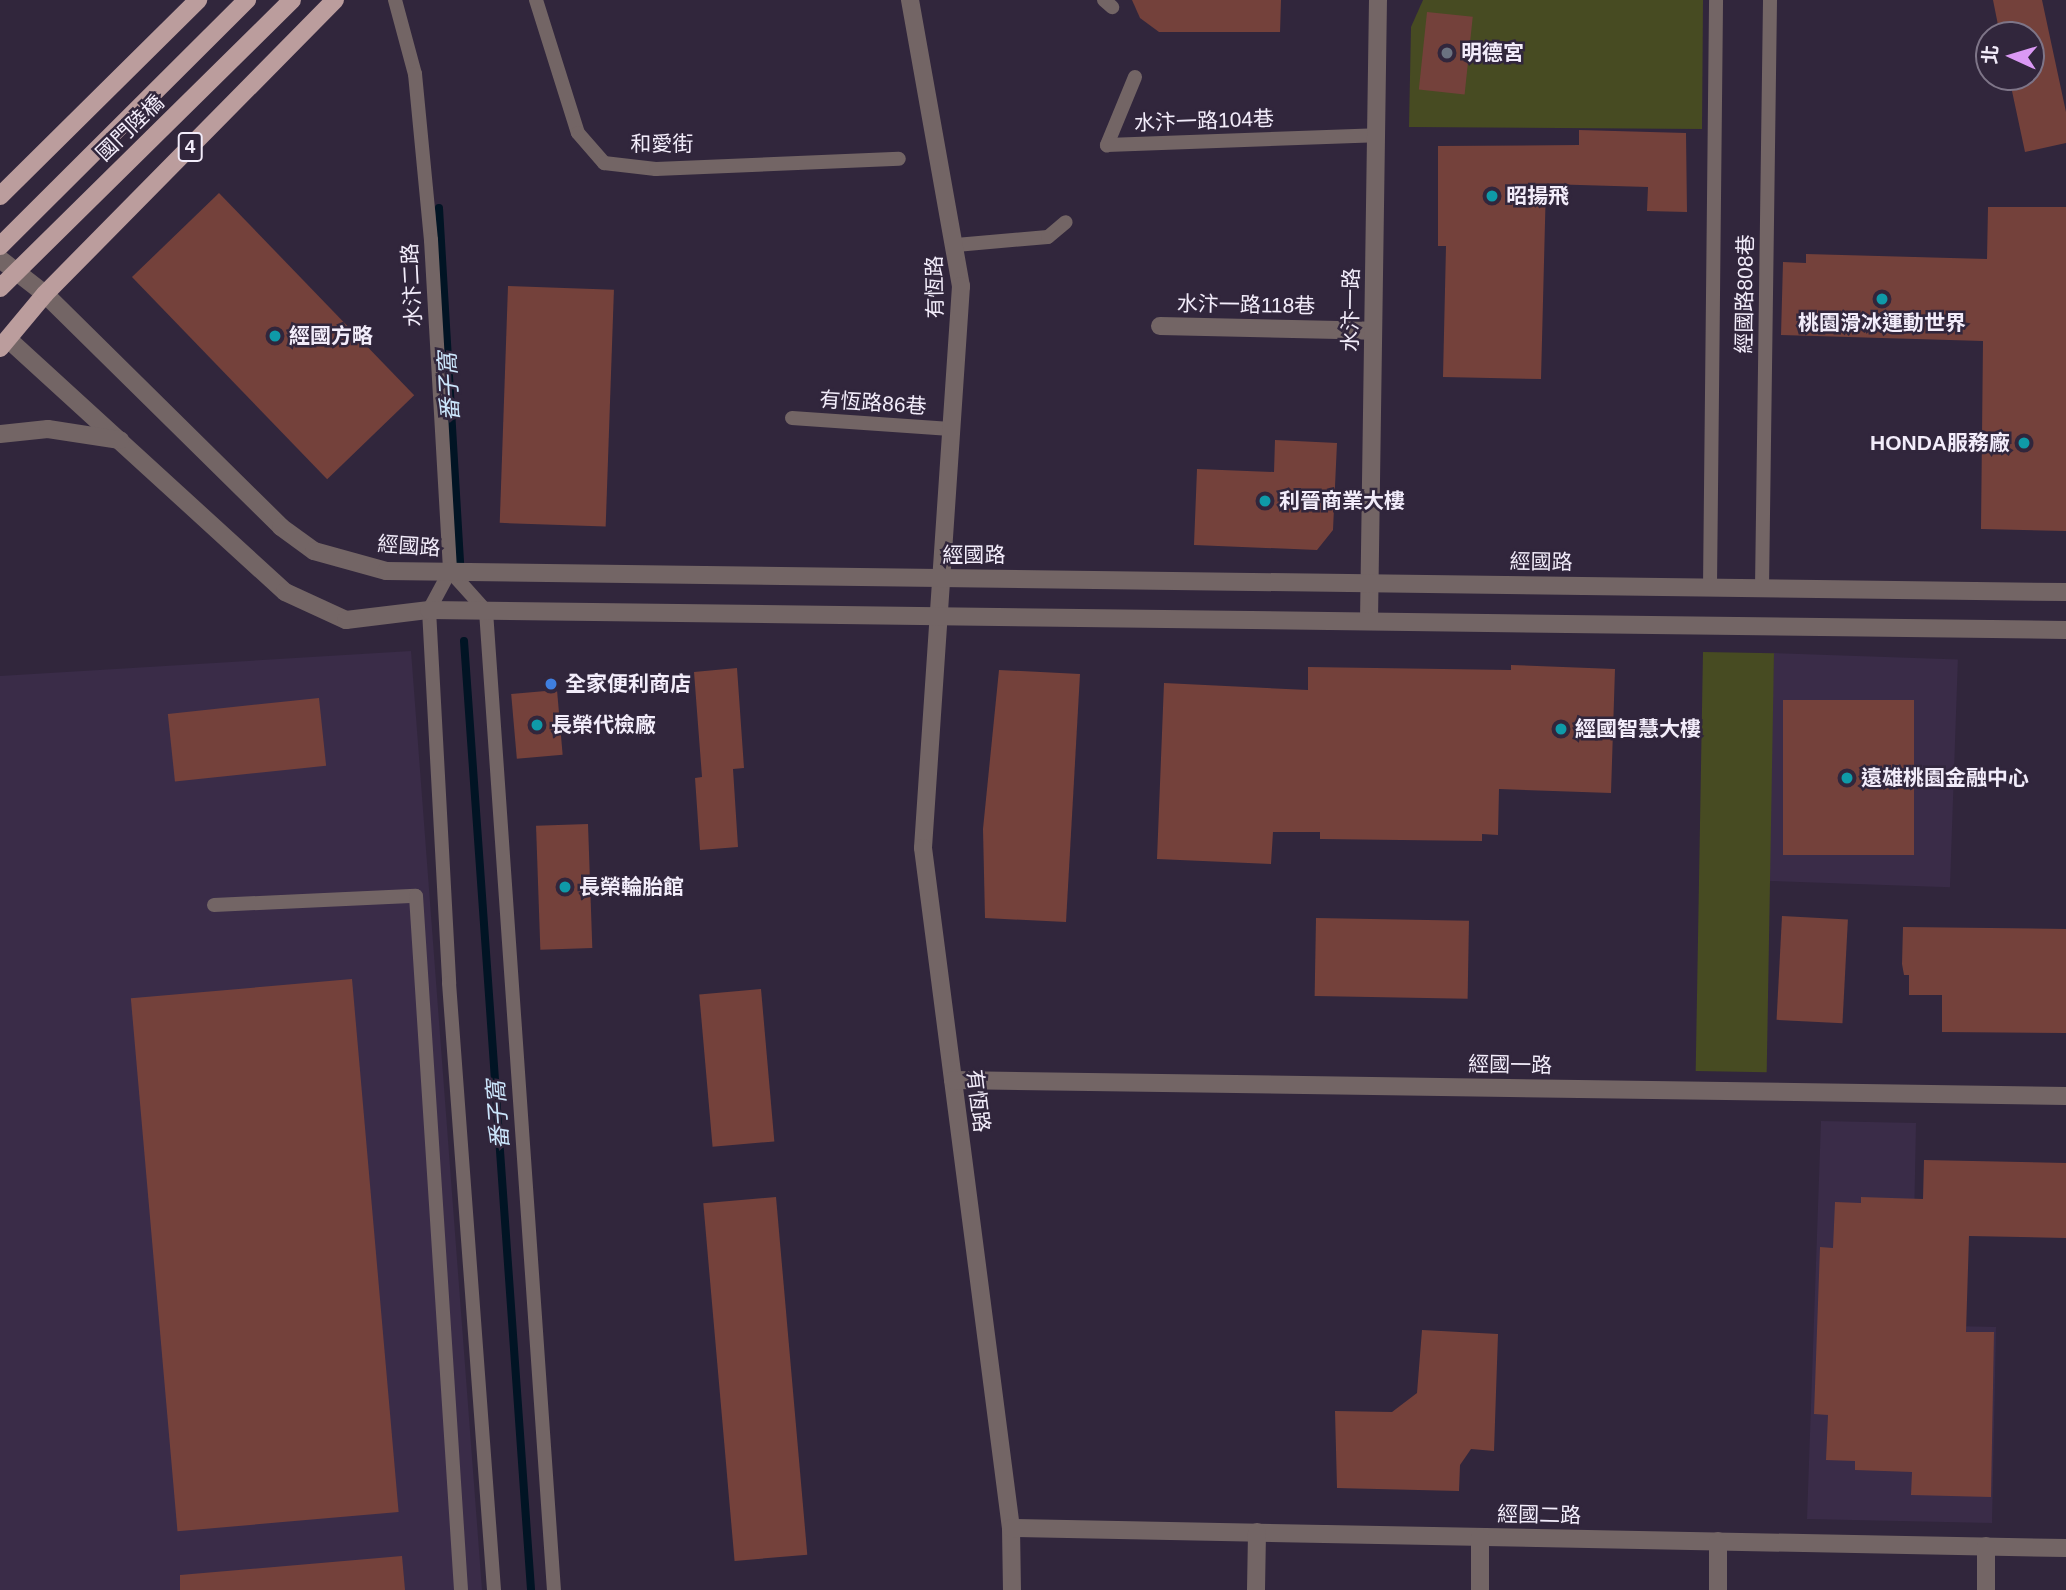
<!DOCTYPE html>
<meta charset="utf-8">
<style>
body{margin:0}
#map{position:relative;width:2066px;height:1590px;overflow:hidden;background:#31263c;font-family:Arial,"Noto Sans TC",sans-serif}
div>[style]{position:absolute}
.built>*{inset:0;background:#3a2c48;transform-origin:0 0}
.green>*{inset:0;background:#474b22;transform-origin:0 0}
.stream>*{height:8px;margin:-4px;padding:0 4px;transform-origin:4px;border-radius:4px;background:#011424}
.building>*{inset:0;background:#74413b;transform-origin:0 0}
.service>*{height:14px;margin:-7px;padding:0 7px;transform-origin:7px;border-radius:7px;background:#736565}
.minor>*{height:18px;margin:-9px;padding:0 9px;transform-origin:9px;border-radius:9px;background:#736565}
.tertiary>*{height:18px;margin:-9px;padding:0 9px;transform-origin:9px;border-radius:9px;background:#736565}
.primary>*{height:18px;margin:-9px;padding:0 9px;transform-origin:9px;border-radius:9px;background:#bb9d9d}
.primary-bridge>*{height:18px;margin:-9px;padding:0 9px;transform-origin:9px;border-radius:9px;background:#bb9d9d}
.dots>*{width:19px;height:19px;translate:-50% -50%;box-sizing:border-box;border:4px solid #31263c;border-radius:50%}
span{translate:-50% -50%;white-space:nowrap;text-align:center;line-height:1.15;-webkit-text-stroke:5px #31263c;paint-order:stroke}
.shield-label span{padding:2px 5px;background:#31263c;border:2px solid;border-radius:5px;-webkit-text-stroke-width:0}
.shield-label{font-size:19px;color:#f2ecfa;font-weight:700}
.poi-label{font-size:21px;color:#f2ecfa;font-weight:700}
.left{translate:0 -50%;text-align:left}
.right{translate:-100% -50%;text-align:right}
.street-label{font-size:21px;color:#f2ecfa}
.water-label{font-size:23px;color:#cbe5fb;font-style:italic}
.north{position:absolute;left:1975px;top:21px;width:70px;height:70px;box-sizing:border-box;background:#31263c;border:2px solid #7e7588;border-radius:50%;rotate:274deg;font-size:19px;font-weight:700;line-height:28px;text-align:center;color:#f2ecfa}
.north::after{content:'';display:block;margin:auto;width:24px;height:32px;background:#db99f5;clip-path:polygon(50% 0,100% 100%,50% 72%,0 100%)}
</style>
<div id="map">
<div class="built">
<i style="clip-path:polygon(411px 651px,482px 1590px,0 1590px,0 676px)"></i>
<i style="left:1774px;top:653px;width:184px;height:228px;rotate:2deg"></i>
<i style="clip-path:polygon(1821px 1121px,1916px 1123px,1912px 1325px,1996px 1327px,1992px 1523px,1807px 1519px)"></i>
</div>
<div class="green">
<i style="clip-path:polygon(1423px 0,1703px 0,1702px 129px,1409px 127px,1411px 27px)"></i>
<i style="left:1703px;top:652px;width:71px;height:419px;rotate:1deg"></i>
</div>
<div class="stream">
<i style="left:439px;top:208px;width:359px;rotate:86.6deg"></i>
<i style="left:464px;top:641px;width:951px;rotate:85.96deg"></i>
</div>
<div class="building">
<i style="clip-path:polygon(1132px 0,1281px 0,1280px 32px,1159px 32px,1140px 18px)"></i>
<i style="clip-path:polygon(1993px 0,2042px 0,2066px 112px,2066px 143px,2025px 152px,2009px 77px,2031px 77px,2031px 35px,2000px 35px)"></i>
<i style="left:1427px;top:12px;width:46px;height:78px;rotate:6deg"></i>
<i style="clip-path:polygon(1579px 130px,1686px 133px,1687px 212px,1647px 211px,1648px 187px,1546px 184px,1541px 379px,1443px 377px,1446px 246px,1438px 246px,1438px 146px,1579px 145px)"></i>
<i style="left:219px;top:193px;width:281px;height:121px;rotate:46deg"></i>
<i style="clip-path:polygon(1988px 207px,2066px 207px,2066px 531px,1981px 529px,1983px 341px,1781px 335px,1783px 262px,1806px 263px,1806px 254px,1987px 259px)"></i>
<i style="left:508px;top:286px;width:106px;height:237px;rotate:2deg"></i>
<i style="clip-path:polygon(1275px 440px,1337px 443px,1333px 530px,1317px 550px,1194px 545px,1197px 469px,1274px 472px)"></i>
<i style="clip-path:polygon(1511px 665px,1615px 669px,1611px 793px,1499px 789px,1498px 835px,1482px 834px,1482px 841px,1320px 839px,1320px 832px,1273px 832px,1271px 864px,1157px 859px,1164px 683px,1308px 690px,1308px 667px,1511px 670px)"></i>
<i style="clip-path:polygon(737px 668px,744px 768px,733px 769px,738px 847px,700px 850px,695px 778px,702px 777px,694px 672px)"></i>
<i style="clip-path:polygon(999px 670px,1080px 674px,1066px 922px,985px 918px,983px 829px)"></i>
<i style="left:557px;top:690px;width:65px;height:46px;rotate:85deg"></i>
<i style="left:319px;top:698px;width:68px;height:152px;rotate:84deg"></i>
<i style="left:1783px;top:700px;width:131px;height:155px"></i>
<i style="left:588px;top:824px;width:124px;height:52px;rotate:88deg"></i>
<i style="left:1782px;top:916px;width:66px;height:104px;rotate:3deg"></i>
<i style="left:1316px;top:918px;width:153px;height:78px;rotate:1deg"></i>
<i style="clip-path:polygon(1903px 927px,2066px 929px,2066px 1033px,1942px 1032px,1942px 995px,1909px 995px,1909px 975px,1904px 975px,1902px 964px)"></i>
<i style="left:352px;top:979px;width:535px;height:222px;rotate:85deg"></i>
<i style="left:761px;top:989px;width:153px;height:62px;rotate:85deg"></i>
<i style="clip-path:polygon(1924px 1160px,2066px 1163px,2066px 1238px,1969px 1236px,1966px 1332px,1994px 1332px,1991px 1497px,1911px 1495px,1912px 1472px,1855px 1470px,1855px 1461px,1826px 1460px,1828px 1415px,1814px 1414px,1820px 1247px,1833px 1248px,1835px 1202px,1861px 1203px,1861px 1197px,1923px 1199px)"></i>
<i style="left:776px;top:1197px;width:359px;height:73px;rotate:85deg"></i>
<i style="clip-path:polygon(1422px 1330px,1498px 1334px,1494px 1451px,1471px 1449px,1460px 1465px,1459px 1491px,1337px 1488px,1335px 1411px,1392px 1412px,1417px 1393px)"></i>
<i style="clip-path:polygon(402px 1556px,405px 1590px,180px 1590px,180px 1575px)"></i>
</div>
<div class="service">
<i style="left:395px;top:0;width:77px;rotate:74.9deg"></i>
<i style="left:415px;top:74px;width:167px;rotate:84.5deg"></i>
<i style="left:431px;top:240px;width:332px;rotate:86.7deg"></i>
<i style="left:536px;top:0;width:139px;rotate:72.5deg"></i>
<i style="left:578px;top:133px;width:40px;rotate:49deg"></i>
<i style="left:604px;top:163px;width:52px;rotate:6.6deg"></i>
<i style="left:656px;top:169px;width:243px;rotate:-2.4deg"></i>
<i style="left:1104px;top:0;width:11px;rotate:41deg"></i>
<i style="left:1135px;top:77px;width:74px;rotate:112.4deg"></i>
<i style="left:1107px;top:145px;width:269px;rotate:-2.1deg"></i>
<i style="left:956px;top:245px;width:92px;rotate:-5deg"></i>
<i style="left:1048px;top:237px;width:23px;rotate:-40deg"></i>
<i style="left:792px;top:418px;width:159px;rotate:4deg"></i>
<i style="left:450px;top:571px;width:54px;rotate:48deg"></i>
<i style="left:486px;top:611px;width:981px;rotate:86.03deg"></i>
<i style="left:450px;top:571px;width:44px;rotate:118.3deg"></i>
<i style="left:429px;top:610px;width:374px;rotate:86.9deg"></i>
<i style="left:449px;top:983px;width:609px;rotate:85.76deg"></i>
<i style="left:1710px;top:587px;width:587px;rotate:-89.41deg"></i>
<i style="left:1762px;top:588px;width:588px;rotate:-89.22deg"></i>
<i style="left:214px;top:905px;width:202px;rotate:-2.6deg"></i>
<i style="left:416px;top:896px;width:695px;rotate:86.29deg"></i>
</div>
<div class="minor">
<i style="left:910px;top:0;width:291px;rotate:79.9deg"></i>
<i style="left:961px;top:286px;width:563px;rotate:93.87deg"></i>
<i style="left:923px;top:848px;width:686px;rotate:82.63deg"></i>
<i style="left:1011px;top:1528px;width:62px;rotate:89.1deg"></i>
<i style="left:1160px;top:326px;width:213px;rotate:1.3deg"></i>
<i style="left:1369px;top:620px;width:620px;rotate:-89.17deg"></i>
<i style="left:953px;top:1080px;width:1113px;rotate:0.82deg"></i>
<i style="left:1011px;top:1528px;width:1055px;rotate:1.09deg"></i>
<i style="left:1256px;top:1590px;width:58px;rotate:-89deg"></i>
<i style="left:1480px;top:1590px;width:53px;rotate:-90deg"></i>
<i style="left:1718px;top:1590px;width:49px;rotate:-90deg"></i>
<i style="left:1986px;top:1590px;width:44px;rotate:-90deg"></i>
</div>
<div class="tertiary">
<i style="left:0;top:259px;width:57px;rotate:37.9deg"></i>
<i style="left:45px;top:294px;width:332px;rotate:44.6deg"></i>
<i style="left:281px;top:527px;width:41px;rotate:36deg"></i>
<i style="left:314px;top:551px;width:75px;rotate:15.5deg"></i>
<i style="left:386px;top:571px;width:1680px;rotate:0.72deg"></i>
<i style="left:8px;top:339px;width:375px;rotate:42.4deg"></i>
<i style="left:285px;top:592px;width:67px;rotate:24.7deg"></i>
<i style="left:346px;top:620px;width:84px;rotate:-6.9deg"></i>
<i style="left:429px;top:610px;width:1637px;rotate:0.7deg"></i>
<i style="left:0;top:434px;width:48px;rotate:-5.9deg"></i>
<i style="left:48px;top:429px;width:73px;rotate:8.7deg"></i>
</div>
<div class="primary">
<i style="left:0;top:196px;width:279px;rotate:-44.7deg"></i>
<i style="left:0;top:246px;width:349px;rotate:-44.9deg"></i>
<i style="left:0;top:348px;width:70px;rotate:-50.2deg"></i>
<i style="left:45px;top:294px;width:413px;rotate:-45.4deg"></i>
</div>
<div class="primary-bridge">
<i style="left:0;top:288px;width:410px;rotate:-44.6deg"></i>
</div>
<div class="dots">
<i style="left:1447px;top:53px;background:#6b7280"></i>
<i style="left:1492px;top:196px;background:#0f9aa8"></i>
<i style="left:1882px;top:299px;background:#0f9aa8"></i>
<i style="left:275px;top:336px;background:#0f9aa8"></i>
<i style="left:2024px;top:443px;background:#0f9aa8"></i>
<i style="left:1265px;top:501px;background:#0f9aa8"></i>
<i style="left:551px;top:684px;background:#3f7fe0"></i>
<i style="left:537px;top:725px;background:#0f9aa8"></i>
<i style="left:1561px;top:729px;background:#0f9aa8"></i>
<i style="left:1847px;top:778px;background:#0f9aa8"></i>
<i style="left:565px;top:887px;background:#0f9aa8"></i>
</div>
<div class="shield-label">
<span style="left:190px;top:147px">4</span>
</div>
<div class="poi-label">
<span class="left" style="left:1461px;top:53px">明德宮</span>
<span class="left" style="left:1506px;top:196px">昭揚飛</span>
<span style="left:1882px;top:323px">桃園滑冰運動世界</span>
<span class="left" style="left:289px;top:336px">經國方略</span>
<span class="right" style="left:2010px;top:443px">HONDA服務廠</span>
<span class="left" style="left:1279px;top:501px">利晉商業大樓</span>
<span class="left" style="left:565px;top:684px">全家便利商店</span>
<span class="left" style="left:551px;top:725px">長榮代檢廠</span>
<span class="left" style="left:1575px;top:729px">經國智慧大樓</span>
<span class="left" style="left:1861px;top:778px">遠雄桃園金融中心</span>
<span class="left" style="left:579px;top:887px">長榮輪胎館</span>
</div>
<div class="street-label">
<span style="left:1204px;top:121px;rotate:-2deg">水汴一路104巷</span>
<span style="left:130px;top:128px;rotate:-44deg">國門陸橋</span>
<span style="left:662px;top:144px">和愛街</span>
<span style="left:412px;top:285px;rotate:-93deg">水汴二路</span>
<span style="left:935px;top:287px;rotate:-91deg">有恆路</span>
<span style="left:1745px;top:294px;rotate:-89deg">經國路808巷</span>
<span style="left:1246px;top:305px;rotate:1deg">水汴一路118巷</span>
<span style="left:1351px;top:310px;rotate:-89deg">水汴一路</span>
<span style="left:873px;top:403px;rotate:4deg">有恆路86巷</span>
<span style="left:409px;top:546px;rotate:4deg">經國路</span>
<span style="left:974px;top:555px">經國路</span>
<span style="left:1541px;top:562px;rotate:1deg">經國路</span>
<span style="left:1510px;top:1065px;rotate:1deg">經國一路</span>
<span style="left:978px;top:1101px;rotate:83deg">有恆路</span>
<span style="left:1539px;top:1515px;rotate:1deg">經國二路</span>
</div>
<div class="water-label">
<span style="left:449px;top:387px;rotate:-93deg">番子窩</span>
<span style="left:498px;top:1115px;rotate:-94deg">番子窩</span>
</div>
<div class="north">北</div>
</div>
